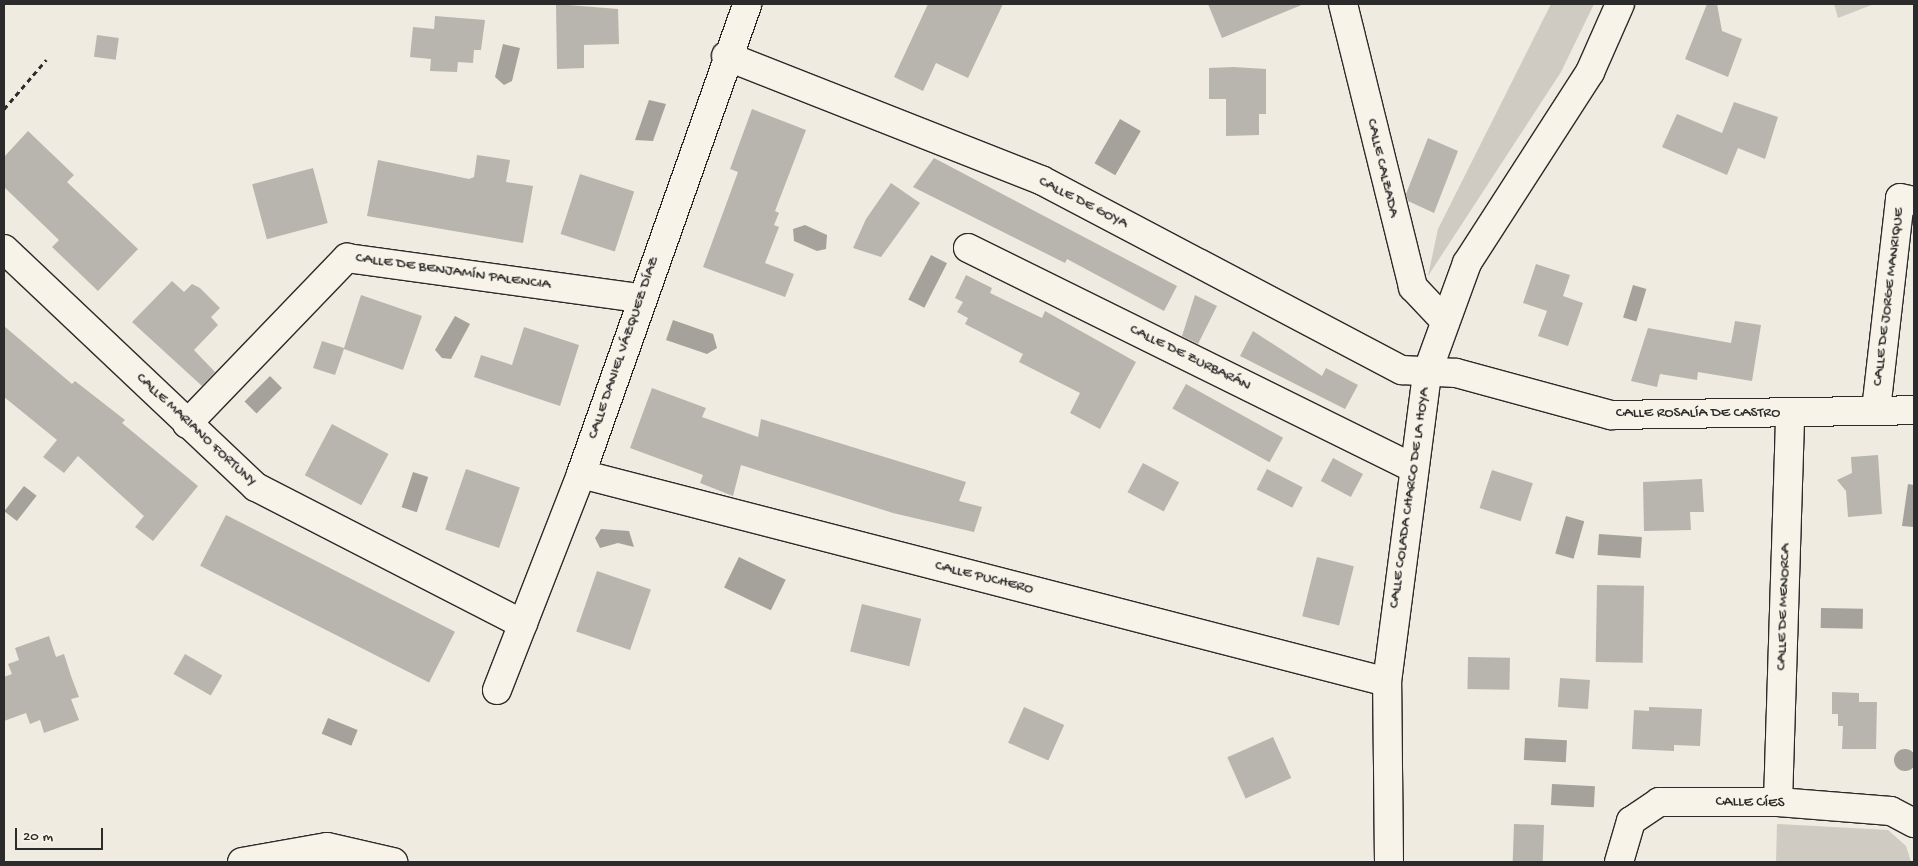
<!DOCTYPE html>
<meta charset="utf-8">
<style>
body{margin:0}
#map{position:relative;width:1918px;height:866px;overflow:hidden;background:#efebe0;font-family:"Gochi Hand",sans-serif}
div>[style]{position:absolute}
.green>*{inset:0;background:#cfcbc2}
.water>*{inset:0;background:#a4a29a;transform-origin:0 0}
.round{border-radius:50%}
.building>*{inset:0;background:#b8b5ae;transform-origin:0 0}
.path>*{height:3px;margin-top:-1.5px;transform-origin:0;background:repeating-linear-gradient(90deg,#2b2b2b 0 5px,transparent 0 9px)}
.roads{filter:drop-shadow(1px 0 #2b2b2b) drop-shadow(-1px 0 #2b2b2b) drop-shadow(0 1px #2b2b2b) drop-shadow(0 -1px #2b2b2b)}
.minor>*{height:28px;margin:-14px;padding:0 14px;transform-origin:14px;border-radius:14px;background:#f7f3e8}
span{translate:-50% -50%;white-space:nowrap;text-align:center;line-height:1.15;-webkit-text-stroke:5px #f7f3e8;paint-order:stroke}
.street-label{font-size:15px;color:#2b2b2b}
.frame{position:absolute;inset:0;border:5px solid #2b2b2b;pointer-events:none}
.scale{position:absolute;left:15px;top:828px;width:88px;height:22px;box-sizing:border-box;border:2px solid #2b2b2b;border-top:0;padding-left:6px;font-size:15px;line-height:18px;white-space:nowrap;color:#2b2b2b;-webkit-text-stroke:4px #f7f3e8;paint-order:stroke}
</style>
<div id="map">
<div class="green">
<i style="clip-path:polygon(1551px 4px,1594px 4px,1561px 72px,1428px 276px,1438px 229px)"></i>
<i style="clip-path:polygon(1834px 4px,1874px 4px,1838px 18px)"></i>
<i style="clip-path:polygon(1777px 824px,1888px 830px,1906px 846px,1911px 862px,1776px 862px)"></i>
</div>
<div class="water">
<i style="clip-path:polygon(503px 44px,520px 48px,512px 81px,504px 85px,495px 77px)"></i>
<i style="clip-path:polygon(649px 100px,666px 104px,653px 141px,635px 140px)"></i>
<i style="left:1120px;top:119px;width:24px;height:51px;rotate:30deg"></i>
<i style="clip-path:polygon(805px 225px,827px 235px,826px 249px,817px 251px,794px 241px,793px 229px)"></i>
<i style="left:931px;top:255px;width:18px;height:50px;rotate:27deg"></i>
<i style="left:1633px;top:285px;width:14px;height:34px;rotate:17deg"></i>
<i style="clip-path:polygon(455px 316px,470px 324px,451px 359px,442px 358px,435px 350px)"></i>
<i style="clip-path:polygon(673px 320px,713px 334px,717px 348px,707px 354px,666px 340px)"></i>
<i style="left:270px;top:376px;width:17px;height:36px;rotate:45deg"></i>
<i style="left:413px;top:472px;width:16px;height:37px;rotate:18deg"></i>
<i style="clip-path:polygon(1908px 484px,1914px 485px,1914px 527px,1902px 526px)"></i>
<i style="left:24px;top:486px;width:16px;height:32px;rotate:38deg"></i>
<i style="left:1566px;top:516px;width:19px;height:39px;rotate:16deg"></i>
<i style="clip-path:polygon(601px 529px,629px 531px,634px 547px,618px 543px,600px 548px,595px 538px)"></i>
<i style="left:1599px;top:534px;width:43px;height:21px;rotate:4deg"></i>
<i style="left:739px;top:557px;width:52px;height:34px;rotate:26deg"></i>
<i style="left:1821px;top:608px;width:42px;height:20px;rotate:1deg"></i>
<i style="left:328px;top:718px;width:32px;height:17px;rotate:22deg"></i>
<i style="left:1525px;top:738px;width:42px;height:22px;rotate:3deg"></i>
<i class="round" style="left:1894px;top:749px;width:22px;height:22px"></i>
<i style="left:1552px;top:784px;width:43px;height:21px;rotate:3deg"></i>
</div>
<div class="building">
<i style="clip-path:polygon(556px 4px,618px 9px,619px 44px,584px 45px,584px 68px,557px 69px)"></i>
<i style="clip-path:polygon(928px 4px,1003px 4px,968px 78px,936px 63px,923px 91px,894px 77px)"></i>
<i style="clip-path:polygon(1208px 4px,1304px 4px,1222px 38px)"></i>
<i style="clip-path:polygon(1707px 4px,1717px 4px,1722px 31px,1742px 39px,1728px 77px,1685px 59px)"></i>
<i style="clip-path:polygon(435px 16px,485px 20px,481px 50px,474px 50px,473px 63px,458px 62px,457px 72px,430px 71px,431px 59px,410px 57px,413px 27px,434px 29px)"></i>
<i style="left:97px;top:35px;width:22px;height:22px;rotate:8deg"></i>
<i style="clip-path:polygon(1233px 67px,1266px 69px,1266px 114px,1259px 114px,1259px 135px,1226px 136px,1226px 99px,1209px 99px,1209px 68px)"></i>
<i style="clip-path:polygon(1734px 102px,1778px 117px,1765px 159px,1738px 148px,1727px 175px,1662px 147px,1677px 114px,1722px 133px)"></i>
<i style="clip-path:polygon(752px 109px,806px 130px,775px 211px,779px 213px,774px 225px,779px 227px,765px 263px,794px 274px,785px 297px,703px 267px,738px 172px,730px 169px)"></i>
<i style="clip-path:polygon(28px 131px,74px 175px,67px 182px,138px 249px,98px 291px,52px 247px,59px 240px,4px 187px,4px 157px)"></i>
<i style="clip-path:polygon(1428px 138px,1458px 151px,1434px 213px,1408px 201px,1406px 194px)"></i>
<i style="clip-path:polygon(477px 155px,510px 160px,506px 182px,533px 186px,523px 243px,367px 216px,378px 160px,469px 179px,474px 177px)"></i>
<i style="clip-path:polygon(934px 158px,1177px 286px,1164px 311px,1067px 259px,1065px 263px,913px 187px)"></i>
<i style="left:313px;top:168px;width:57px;height:63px;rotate:75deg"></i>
<i style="left:580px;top:174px;width:57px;height:63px;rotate:18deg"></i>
<i style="clip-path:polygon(891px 183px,920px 203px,881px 257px,853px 248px,866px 219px)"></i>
<i style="clip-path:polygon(1536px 264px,1570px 275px,1563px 296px,1583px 303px,1568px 346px,1538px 336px,1547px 311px,1523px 303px)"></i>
<i style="clip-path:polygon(966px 275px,992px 288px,990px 293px,1042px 318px,1045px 311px,1136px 362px,1100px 429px,1070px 413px,1080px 393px,1019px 362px,1023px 354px,965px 324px,968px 318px,957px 312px,963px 302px,955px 298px)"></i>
<i style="clip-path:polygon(172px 281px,184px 292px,192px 284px,200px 288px,220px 308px,211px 317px,218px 325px,194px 350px,215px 372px,202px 386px,132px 322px)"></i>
<i style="clip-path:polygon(361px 295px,422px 316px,403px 370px,344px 349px,335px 375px,313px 368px,322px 341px,344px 348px)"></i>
<i style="clip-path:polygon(1195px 295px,1217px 306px,1198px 344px,1182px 336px)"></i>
<i style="clip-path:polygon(1735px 321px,1761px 325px,1752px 381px,1698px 372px,1697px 380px,1660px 374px,1657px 387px,1631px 381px,1648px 328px,1731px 343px)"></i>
<i style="clip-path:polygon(4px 326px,72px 384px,75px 381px,125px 420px,122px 423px,198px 486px,153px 541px,135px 527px,144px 516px,78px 456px,64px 473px,43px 457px,57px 440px,4px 397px)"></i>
<i style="clip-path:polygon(524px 327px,579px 345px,560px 406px,474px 377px,481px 355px,512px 365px)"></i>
<i style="clip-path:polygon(1253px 331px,1322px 376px,1326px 368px,1358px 385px,1345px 409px,1240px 356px)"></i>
<i style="left:1186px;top:384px;width:111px;height:28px;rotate:29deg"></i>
<i style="clip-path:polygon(652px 388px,706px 408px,702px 417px,758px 437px,761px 419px,966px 482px,959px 501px,982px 507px,974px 532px,893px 513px,741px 465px,733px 496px,700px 483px,703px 475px,630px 448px)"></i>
<i style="left:332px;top:424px;width:64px;height:58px;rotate:28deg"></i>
<i style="clip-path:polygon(1878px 455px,1882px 514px,1848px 517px,1846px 491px,1837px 480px,1852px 473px,1851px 457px)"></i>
<i style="left:1333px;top:458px;width:34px;height:26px;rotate:28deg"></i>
<i style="left:1143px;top:463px;width:41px;height:33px;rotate:28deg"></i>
<i style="left:466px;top:469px;width:57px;height:64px;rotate:19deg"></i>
<i style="left:1267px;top:469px;width:40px;height:23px;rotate:27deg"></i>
<i style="left:1492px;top:470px;width:43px;height:40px;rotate:18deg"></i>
<i style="clip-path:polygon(1702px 479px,1704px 512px,1690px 512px,1691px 530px,1644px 531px,1643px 482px)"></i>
<i style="left:226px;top:515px;width:257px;height:57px;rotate:27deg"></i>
<i style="left:1317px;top:557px;width:38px;height:61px;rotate:14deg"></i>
<i style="left:597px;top:571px;width:57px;height:64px;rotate:19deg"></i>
<i style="left:1597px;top:585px;width:47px;height:77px;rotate:1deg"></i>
<i style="left:862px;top:604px;width:61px;height:49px;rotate:14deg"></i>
<i style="clip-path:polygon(49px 636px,56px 657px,64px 654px,71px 676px,79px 697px,71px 699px,79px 720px,44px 733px,40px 720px,30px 724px,26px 713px,4px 721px,4px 677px,12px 674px,8px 664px,19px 660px,15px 648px)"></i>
<i style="left:185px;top:654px;width:43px;height:23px;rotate:30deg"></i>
<i style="left:1468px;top:657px;width:42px;height:32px;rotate:1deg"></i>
<i style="left:1560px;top:678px;width:30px;height:29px;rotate:4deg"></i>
<i style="clip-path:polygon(1832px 692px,1859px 693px,1859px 702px,1877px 702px,1876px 749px,1842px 749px,1843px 726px,1838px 726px,1838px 714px,1832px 714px)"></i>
<i style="left:1024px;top:707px;width:44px;height:39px;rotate:24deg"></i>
<i style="clip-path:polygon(1649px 707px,1702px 709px,1700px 746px,1674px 745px,1674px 751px,1632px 749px,1634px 710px,1649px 711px)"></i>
<i style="left:1273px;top:737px;width:45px;height:50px;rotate:66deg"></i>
<i style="left:1514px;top:824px;width:30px;height:38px;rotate:2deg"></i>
</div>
<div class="path">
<i style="left:4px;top:109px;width:65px;rotate:-49.4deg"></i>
</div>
<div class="roads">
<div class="minor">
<i style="left:1343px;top:4px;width:292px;rotate:76.1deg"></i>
<i style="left:1413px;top:287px;width:45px;rotate:46.8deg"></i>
<i style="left:726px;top:56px;width:339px;rotate:21.5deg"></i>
<i style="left:1041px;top:180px;width:408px;rotate:27.8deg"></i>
<i style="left:1402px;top:370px;width:54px;rotate:3.2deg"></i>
<i style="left:1456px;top:373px;width:161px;rotate:15.2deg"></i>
<i style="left:1611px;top:415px;width:303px;rotate:-0.9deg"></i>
<i style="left:968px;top:248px;width:495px;rotate:26.3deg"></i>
<i style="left:4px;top:249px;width:347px;rotate:43.4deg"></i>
<i style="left:256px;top:487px;width:300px;rotate:27.2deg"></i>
<i style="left:1876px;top:410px;width:213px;rotate:-83.5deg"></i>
<i style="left:1900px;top:198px;width:14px;rotate:12deg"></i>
<i style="left:187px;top:424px;width:231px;rotate:-46.1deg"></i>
<i style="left:347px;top:258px;width:296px;rotate:7.8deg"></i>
<i style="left:581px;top:474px;width:832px;rotate:14.47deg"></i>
<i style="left:497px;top:690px;width:232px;rotate:-68.7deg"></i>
<i style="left:581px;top:474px;width:498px;rotate:-70.5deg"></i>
<i style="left:1778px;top:802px;width:389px;rotate:-88.2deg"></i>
<i style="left:242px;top:862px;width:86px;rotate:-10deg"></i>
<i style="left:327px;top:847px;width:68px;rotate:12.8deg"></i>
<i style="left:1389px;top:862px;width:180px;rotate:-90.6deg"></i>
<i style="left:1387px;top:682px;width:312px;rotate:-82.6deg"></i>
<i style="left:1427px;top:373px;width:117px;rotate:-70deg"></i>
<i style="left:1467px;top:263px;width:227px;rotate:-57.2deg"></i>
<i style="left:1590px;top:72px;width:74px;rotate:-66.2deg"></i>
<i style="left:1619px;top:862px;width:43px;rotate:-73.7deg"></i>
<i style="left:1631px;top:821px;width:34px;rotate:-34deg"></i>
<i style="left:1659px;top:802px;width:119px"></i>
<i style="left:1778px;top:802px;width:113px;rotate:4.6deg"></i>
<i style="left:1891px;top:811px;width:26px;rotate:28deg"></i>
</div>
</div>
<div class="street-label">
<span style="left:1382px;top:168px;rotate:77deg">CALLE CALZADA</span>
<span style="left:1083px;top:203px;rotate:27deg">CALLE DE GOYA</span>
<span style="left:453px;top:272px;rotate:8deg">CALLE DE BENJAMÍN PALENCIA</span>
<span style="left:1889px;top:297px;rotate:-83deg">CALLE DE JORGE MANRIQUE</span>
<span style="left:624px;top:348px;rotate:-71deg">CALLE DANIEL VÁZQUEZ DÍAZ</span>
<span style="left:1190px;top:358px;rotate:26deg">CALLE DE ZURBARÁN</span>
<span style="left:1698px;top:414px">CALLE ROSALÍA DE CASTRO</span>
<span style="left:196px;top:430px;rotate:43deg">CALLE MARIANO FORTUNY</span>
<span style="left:1410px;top:498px;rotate:-82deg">CALLE COLADA CHARCO DE LA HOYA</span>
<span style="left:984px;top:578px;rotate:14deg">CALLE PUCHERO</span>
<span style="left:1784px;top:607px;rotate:-88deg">CALLE DE MENORCA</span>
<span style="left:1750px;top:803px;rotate:1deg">CALLE CÍES</span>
</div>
<div class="frame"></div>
<div class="scale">20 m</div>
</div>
